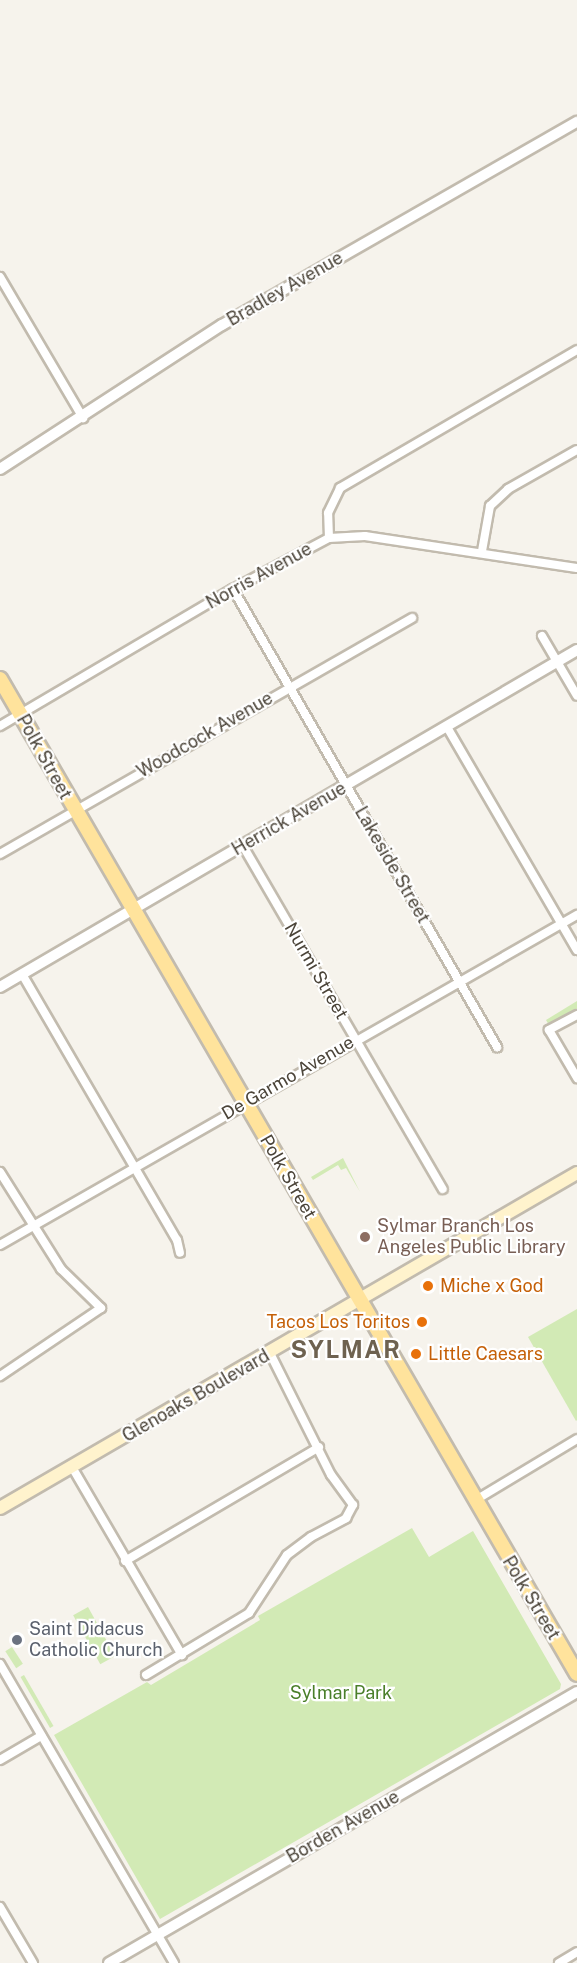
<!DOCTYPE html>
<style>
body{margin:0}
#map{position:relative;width:577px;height:1963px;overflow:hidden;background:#f6f3ec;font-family:"Public Sans",sans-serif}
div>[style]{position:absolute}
.green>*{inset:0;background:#d2eab5;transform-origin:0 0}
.roads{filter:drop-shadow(2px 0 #c2bbae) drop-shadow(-2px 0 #c2bbae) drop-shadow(0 2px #c2bbae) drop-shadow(0 -2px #c2bbae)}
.minor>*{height:8px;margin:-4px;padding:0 4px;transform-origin:4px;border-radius:4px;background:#fff}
.tertiary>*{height:10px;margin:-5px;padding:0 5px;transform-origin:5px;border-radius:5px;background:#fff}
.secondary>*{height:12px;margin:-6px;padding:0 6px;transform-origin:6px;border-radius:6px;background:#fff3cd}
.primary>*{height:14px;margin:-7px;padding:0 7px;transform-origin:7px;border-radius:7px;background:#ffe39c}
.dots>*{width:16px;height:16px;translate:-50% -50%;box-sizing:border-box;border:3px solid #fff;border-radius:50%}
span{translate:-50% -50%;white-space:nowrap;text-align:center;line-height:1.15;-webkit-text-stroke:4.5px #fff;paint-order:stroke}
.street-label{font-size:18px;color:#4b4439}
.education-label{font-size:18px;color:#785e54}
.left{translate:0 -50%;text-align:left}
.food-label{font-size:18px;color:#c56008}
.right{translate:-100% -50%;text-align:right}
.worship-label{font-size:18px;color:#5b616d}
.park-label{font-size:18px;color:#4a7f2a}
.district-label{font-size:24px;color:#6e6250;font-weight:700;letter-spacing:1.5px}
</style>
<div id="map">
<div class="green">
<i style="clip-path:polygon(577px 1001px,577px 1010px,550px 1027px,546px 1020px)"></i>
<i style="clip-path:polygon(343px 1158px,360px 1192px,346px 1168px,341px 1170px,338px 1165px,313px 1180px,311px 1177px)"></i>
<i style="clip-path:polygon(577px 1309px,577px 1420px,576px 1421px,528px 1337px)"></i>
<i style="clip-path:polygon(412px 1528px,429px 1557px,473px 1531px,561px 1684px,560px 1689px,160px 1919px,54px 1735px,147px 1682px,151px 1685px,260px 1620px,258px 1616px)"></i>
<i style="left:88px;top:1607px;width:56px;height:17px;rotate:61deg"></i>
<i style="left:12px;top:1647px;width:20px;height:8px;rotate:57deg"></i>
<i style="left:24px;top:1675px;width:59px;height:4px;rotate:60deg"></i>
</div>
<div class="roads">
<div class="minor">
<i style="left:0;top:277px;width:164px;rotate:59.5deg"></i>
<i style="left:329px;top:538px;width:36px;rotate:-3deg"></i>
<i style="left:365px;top:536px;width:214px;rotate:8.6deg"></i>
<i style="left:482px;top:551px;width:46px;rotate:-79.9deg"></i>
<i style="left:490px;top:506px;width:25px;rotate:-43deg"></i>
<i style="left:508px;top:489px;width:79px;rotate:-29.5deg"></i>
<i style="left:233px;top:589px;width:529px;rotate:60.04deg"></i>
<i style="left:542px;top:636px;width:69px;rotate:59.7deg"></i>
<i style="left:0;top:726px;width:270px;rotate:-30.5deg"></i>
<i style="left:233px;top:589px;width:109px;rotate:-28deg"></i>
<i style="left:329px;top:538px;width:25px;rotate:-92deg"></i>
<i style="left:328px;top:513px;width:28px;rotate:-64deg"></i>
<i style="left:340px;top:488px;width:274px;rotate:-30.2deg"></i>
<i style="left:447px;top:727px;width:258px;rotate:59.8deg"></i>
<i style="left:243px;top:846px;width:397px;rotate:59.8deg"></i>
<i style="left:0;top:854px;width:475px;rotate:-29.8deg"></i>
<i style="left:22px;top:974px;width:308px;rotate:59.8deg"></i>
<i style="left:177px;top:1240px;width:13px;rotate:77deg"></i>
<i style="left:577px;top:1015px;width:32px;rotate:152deg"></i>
<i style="left:549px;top:1030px;width:56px;rotate:59.7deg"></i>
<i style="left:0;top:1172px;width:115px;rotate:57.8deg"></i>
<i style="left:61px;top:1269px;width:56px;rotate:44.3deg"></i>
<i style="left:101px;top:1308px;width:122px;rotate:146deg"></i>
<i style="left:0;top:1245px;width:665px;rotate:-29.77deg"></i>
<i style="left:72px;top:1467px;width:218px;rotate:59.7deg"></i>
<i style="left:474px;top:1501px;width:120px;rotate:-31deg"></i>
<i style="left:125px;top:1561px;width:225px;rotate:-30.4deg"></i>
<i style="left:0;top:1664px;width:346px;rotate:59.8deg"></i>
<i style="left:146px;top:1675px;width:120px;rotate:-31deg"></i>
<i style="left:249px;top:1613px;width:69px;rotate:-56.8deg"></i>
<i style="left:287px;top:1555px;width:30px;rotate:-37deg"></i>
<i style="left:311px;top:1537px;width:40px;rotate:-28deg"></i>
<i style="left:346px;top:1518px;width:15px;rotate:-62deg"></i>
<i style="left:353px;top:1505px;width:37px;rotate:-126deg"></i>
<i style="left:331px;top:1475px;width:136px;rotate:-116.6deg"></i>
<i style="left:0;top:1760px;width:48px;rotate:-30.3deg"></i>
<i style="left:0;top:1907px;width:65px;rotate:59.5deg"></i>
<i style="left:559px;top:1963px;width:21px;rotate:-31deg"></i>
</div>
<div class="tertiary">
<i style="left:0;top:469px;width:265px;rotate:-33deg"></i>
<i style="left:222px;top:325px;width:409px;rotate:-29.8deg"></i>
<i style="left:0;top:987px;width:668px;rotate:-30.29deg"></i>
<i style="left:109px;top:1963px;width:541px;rotate:-30.07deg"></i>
</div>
<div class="secondary">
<i style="left:0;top:1508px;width:667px;rotate:-30.14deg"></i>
</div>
<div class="primary">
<i style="left:0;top:679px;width:1150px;rotate:59.89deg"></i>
</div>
</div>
<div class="dots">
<i style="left:365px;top:1237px;background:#8d6e63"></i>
<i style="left:428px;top:1286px;background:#e8710a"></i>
<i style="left:422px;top:1322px;background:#e8710a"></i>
<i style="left:416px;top:1354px;background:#e8710a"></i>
<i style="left:17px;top:1640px;background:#6b7280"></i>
</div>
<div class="street-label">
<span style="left:285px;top:289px;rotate:-30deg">Bradley Avenue</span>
<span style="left:259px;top:576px;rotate:-29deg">Norris Avenue</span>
<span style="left:205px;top:735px;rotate:-30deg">Woodcock Avenue</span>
<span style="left:44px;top:757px;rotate:61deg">Polk Street</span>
<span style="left:289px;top:819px;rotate:-30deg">Herrick Avenue</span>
<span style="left:392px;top:865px;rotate:60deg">Lakeside Street</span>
<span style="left:316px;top:971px;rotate:60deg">Nurmi Street</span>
<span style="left:288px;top:1078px;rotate:-30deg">De Garmo Avenue</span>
<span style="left:288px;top:1177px;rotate:60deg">Polk Street</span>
<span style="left:196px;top:1396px;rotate:-30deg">Glenoaks Boulevard</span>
<span style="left:531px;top:1598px;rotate:59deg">Polk Street</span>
<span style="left:343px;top:1827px;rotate:-30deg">Borden Avenue</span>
</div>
<div class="education-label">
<span class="left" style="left:377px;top:1237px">Sylmar Branch Los<br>Angeles Public Library</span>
</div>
<div class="food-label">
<span class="left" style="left:440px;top:1286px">Miche x God</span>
<span class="right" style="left:410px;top:1322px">Tacos Los Toritos</span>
<span class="left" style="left:428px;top:1354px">Little Caesars</span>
</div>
<div class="worship-label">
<span class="left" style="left:29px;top:1640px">Saint Didacus<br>Catholic Church</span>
</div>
<div class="park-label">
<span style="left:341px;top:1693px">Sylmar Park</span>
</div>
<div class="district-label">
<span style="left:346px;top:1350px">SYLMAR</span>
</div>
</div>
